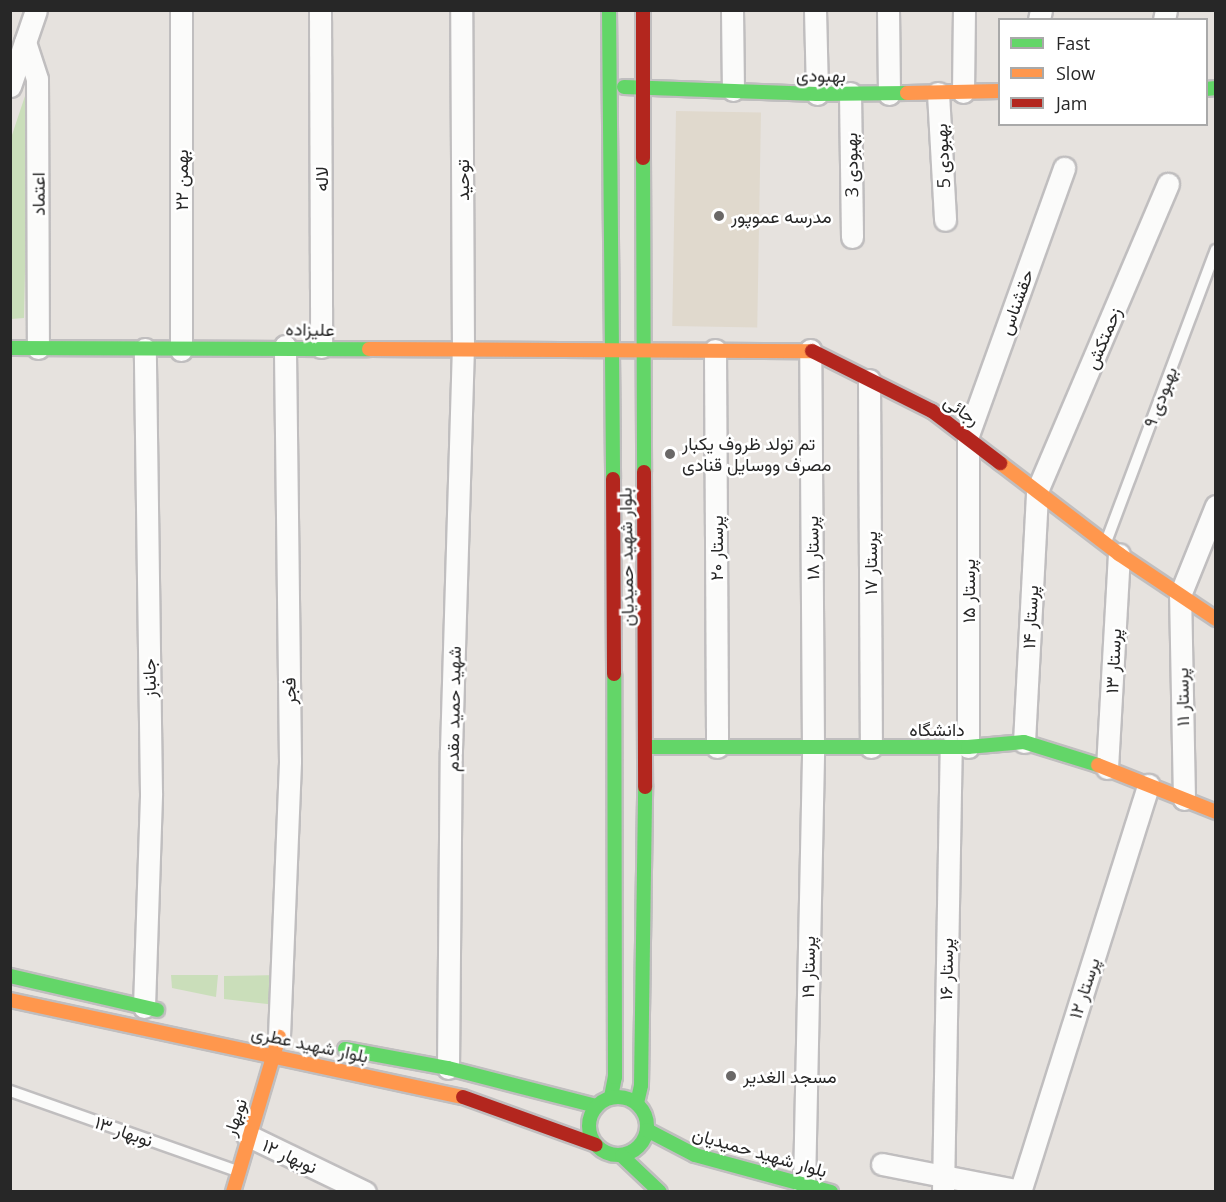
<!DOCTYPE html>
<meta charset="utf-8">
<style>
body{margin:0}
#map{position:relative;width:1226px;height:1202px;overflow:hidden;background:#e6e2de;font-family:"Open Sans",Vazirmatn,sans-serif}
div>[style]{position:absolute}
.education>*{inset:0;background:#e0d9cd;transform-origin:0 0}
.green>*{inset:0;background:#cadeba}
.roads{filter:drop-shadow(2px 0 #c0bebf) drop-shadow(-2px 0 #c0bebf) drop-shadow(0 2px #c0bebf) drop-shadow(0 -2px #c0bebf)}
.lane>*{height:10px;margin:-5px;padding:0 5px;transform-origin:5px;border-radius:5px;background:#fbfbfa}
.street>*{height:21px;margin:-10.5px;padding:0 10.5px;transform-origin:10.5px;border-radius:10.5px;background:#fbfbfa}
.fast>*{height:14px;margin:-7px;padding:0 7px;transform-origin:7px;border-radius:7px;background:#63d668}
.fast>.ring{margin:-7px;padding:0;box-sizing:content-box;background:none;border:14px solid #63d668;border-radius:50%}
.slow>*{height:14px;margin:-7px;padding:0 7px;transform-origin:7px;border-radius:7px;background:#ff974d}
.jam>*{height:14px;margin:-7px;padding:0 7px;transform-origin:7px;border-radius:7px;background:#b3261e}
.dots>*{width:16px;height:16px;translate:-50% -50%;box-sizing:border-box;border:3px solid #fff;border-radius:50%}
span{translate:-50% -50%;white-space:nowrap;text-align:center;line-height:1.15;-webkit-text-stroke:5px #fff;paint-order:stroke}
.street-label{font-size:18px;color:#272727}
.poi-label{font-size:18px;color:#272727}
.left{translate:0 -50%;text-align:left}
.frame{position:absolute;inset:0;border:12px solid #272727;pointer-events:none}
.legend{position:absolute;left:998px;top:18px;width:210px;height:108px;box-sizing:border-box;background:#fff;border:2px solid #a9a9a9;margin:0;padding:8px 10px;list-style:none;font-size:18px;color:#272727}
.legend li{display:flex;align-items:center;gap:12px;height:30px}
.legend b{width:30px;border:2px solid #a9a9a9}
</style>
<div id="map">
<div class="education">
<i style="left:676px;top:111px;width:85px;height:215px;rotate:1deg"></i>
</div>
<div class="green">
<i style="clip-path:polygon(29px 84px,24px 318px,11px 319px,11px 138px)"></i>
<i style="clip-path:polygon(171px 975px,218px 975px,216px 997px,172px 988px)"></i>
<i style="clip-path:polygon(278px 975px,276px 1005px,224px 999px,224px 976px)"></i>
</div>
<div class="roads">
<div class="lane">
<i style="left:1106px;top:542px;width:312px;rotate:-69.4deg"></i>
<i style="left:10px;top:1091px;width:241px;rotate:19.4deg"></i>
</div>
<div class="street">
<i style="left:181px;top:10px;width:340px;rotate:90deg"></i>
<i style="left:320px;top:10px;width:337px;rotate:89.8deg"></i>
<i style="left:732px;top:10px;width:80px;rotate:89.3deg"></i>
<i style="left:815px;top:10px;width:84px;rotate:88.6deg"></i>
<i style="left:888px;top:10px;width:84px;rotate:89.3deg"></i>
<i style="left:1039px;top:20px;width:10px;rotate:-79deg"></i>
<i style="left:1164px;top:20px;width:10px;rotate:-79deg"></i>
<i style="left:25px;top:42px;width:39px;rotate:72deg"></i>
<i style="left:37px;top:79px;width:269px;rotate:89.8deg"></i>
<i style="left:10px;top:86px;width:80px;rotate:-71.1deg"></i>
<i style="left:963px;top:92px;width:82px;rotate:-89.3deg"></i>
<i style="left:850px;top:93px;width:144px;rotate:89.2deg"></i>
<i style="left:938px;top:93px;width:127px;rotate:86.8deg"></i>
<i style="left:715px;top:350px;width:397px;rotate:89.7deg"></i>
<i style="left:869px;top:380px;width:367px;rotate:89.7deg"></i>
<i style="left:1024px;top:742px;width:251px;rotate:-87deg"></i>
<i style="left:1037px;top:491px;width:334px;rotate:-66.9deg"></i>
<i style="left:968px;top:747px;width:312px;rotate:-90deg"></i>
<i style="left:968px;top:435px;width:284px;rotate:-70.2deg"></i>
<i style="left:1107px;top:768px;width:214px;rotate:-86.8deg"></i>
<i style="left:1184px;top:799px;width:204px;rotate:-91.1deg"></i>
<i style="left:1180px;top:595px;width:96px;rotate:-68deg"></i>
<i style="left:144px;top:1007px;width:214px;rotate:-88.1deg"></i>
<i style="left:151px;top:793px;width:444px;rotate:-90.8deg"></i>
<i style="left:279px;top:1036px;width:275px;rotate:-87.7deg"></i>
<i style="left:290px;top:761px;width:415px;rotate:-90.7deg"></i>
<i style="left:448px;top:1068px;width:318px;rotate:-89.5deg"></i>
<i style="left:451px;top:750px;width:401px;rotate:-88.3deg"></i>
<i style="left:463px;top:349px;width:339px;rotate:-90.3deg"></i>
<i style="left:247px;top:1135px;width:131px;rotate:25.8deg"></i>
<i style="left:882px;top:1164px;width:141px;rotate:11.1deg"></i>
<i style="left:804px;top:1186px;width:439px;rotate:-88.8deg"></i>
<i style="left:813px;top:747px;width:397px;rotate:-90.4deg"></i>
<i style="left:943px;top:1192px;width:445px;rotate:-89deg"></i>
<i style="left:1020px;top:1192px;width:427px;rotate:-72.5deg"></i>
</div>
<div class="fast">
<i style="left:609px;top:10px;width:469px;rotate:89.5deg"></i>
<i style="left:624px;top:87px;width:193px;rotate:2.1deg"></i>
<i style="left:817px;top:94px;width:90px;rotate:-0.6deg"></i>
<i style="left:1206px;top:89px;width:10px;rotate:-6deg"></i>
<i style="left:643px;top:158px;width:314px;rotate:89.8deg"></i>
<i style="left:10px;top:348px;width:359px;rotate:0.2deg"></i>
<i style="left:645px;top:747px;width:323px"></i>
<i style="left:968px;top:747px;width:56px;rotate:-5.1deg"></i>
<i style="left:1024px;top:742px;width:77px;rotate:17.3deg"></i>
<i style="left:10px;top:976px;width:151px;rotate:13deg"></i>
<i style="left:345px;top:1049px;width:105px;rotate:10.5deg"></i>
<i style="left:448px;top:1068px;width:153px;rotate:14.4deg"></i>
<i style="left:611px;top:1097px;width:20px;rotate:-79deg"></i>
<i style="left:615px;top:1077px;width:403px;rotate:-90.1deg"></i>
<i class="ring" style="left:589px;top:1097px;width:44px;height:44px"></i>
<i style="left:637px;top:1103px;width:18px;rotate:-77deg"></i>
<i style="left:641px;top:1085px;width:298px;rotate:-89.2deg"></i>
<i style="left:647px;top:1130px;width:54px;rotate:27.5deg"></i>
<i style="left:695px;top:1155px;width:141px;rotate:15.2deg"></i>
<i style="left:622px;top:1156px;width:52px;rotate:43.5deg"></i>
</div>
<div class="slow">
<i style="left:907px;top:93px;width:93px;rotate:-1.2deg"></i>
<i style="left:369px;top:349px;width:443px;rotate:0.3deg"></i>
<i style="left:1000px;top:463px;width:150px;rotate:37.4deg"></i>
<i style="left:1119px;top:554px;width:117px;rotate:33.8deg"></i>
<i style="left:1098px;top:765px;width:127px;rotate:21.7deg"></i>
<i style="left:10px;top:1000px;width:463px;rotate:12.1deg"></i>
<i style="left:233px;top:1192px;width:162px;rotate:-73.5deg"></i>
</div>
<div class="jam">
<i style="left:643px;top:10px;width:148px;rotate:90deg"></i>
<i style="left:812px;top:351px;width:134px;rotate:26.6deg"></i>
<i style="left:932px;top:411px;width:86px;rotate:37.4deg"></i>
<i style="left:644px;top:472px;width:315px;rotate:89.8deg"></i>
<i style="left:613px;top:479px;width:195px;rotate:89.7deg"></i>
<i style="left:463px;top:1097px;width:141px;rotate:19.8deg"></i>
</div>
</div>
<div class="dots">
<i style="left:719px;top:216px;background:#6a6867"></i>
<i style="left:670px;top:454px;background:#6a6867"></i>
<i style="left:731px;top:1076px;background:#6a6867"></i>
</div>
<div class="street-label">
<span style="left:821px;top:75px;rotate:1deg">بهبودی</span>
<span style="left:942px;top:156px;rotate:-93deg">بهبودی 5</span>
<span style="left:851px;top:165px;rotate:-91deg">بهبودی 3</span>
<span style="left:321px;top:179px;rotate:-90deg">لاله</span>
<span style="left:181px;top:180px;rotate:-90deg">۲۲ بهمن</span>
<span style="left:462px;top:180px;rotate:-90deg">توحید</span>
<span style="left:38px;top:194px;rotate:-90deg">اعتماد</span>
<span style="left:1016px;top:302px;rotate:-70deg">حقشناس</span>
<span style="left:310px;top:329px;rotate:1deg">علیزاده</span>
<span style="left:1103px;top:338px;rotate:-67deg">زحمتکش</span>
<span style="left:1160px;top:397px;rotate:-69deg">بهبودی ۹</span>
<span style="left:962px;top:410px;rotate:35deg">رجائی</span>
<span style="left:716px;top:548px;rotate:-90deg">پرستار ۲۰</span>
<span style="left:812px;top:548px;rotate:-91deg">پرستار ۱۸</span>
<span style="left:626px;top:557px;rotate:-91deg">بلوار شهید حمیدیان</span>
<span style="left:870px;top:563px;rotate:-90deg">پرستار ۱۷</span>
<span style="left:968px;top:591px;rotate:-90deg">پرستار ۱۵</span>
<span style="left:1030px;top:617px;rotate:-87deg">پرستار ۱۴</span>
<span style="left:1113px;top:661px;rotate:-87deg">پرستار ۱۳</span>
<span style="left:149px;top:678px;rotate:-91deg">جانباز</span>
<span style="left:289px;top:691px;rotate:-91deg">فجر</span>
<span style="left:1182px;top:697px;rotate:-91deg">پرستار ۱۱</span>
<span style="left:453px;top:709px;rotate:-89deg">شهید حمید مقدم</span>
<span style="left:937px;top:729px">دانشگاه</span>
<span style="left:808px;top:967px;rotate:-89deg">پرستار ۱۹</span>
<span style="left:946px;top:969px;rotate:-89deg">پرستار ۱۶</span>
<span style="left:1084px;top:988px;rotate:-72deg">پرستار ۱۲</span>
<span style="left:310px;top:1044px;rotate:12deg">بلوار شهید عطری</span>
<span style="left:235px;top:1117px;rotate:-71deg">نوبهار</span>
<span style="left:124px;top:1131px;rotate:19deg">نوبهار ۱۳</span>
<span style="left:760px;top:1152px;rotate:16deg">بلوار شهید حمیدیان</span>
<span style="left:290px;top:1156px;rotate:25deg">نوبهار ۱۲</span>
</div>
<div class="poi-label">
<span class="left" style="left:731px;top:216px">مدرسه عموپور</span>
<span class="left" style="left:682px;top:454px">تم تولد ظروف یکبار<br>مصرف ووسایل قنادی</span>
<span class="left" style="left:743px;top:1076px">مسجد الغدیر</span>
</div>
<div class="frame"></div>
<ul class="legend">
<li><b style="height:8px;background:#63d668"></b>Fast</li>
<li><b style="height:8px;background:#ff974d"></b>Slow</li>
<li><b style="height:8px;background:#b3261e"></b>Jam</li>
</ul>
</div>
